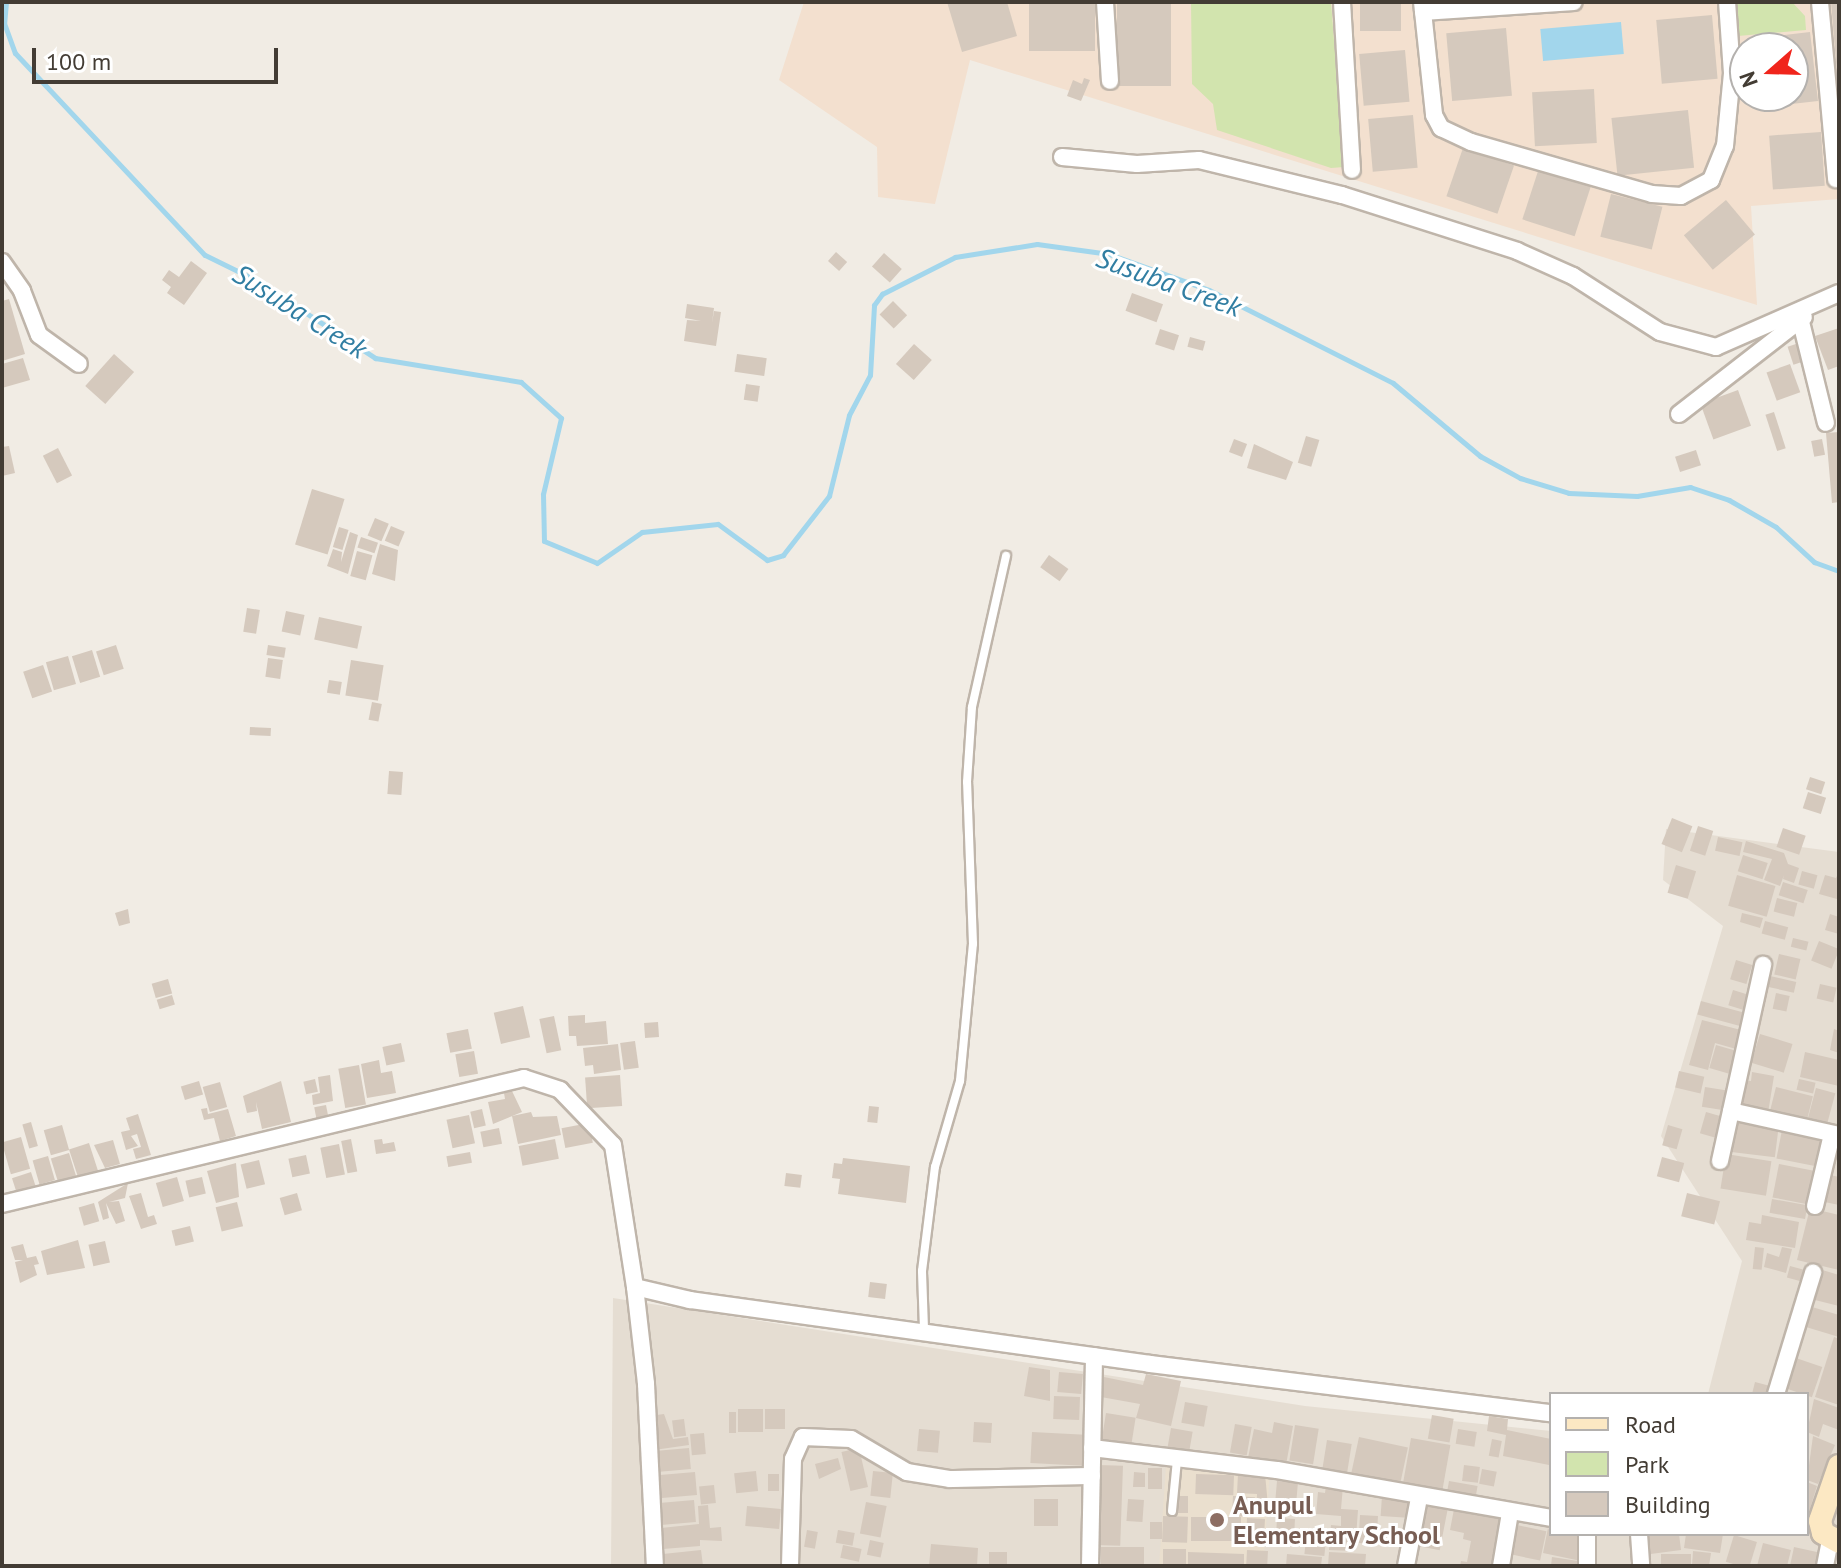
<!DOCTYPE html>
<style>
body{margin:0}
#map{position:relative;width:1841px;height:1568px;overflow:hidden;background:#f1ece4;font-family:"PT Sans",sans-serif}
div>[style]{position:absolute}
.residential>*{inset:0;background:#e5ddd2}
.commercial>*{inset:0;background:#f3e0cf}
.education>*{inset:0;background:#eadfce;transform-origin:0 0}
.green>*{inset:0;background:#d2e4ae}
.water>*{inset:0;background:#a2d6ec;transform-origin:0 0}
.stream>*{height:5px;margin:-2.5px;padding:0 2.5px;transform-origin:2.5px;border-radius:2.5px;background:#a2d6ec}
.building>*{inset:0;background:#d5c9bd;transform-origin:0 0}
.roads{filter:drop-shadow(2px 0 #bfb5aa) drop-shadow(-2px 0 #bfb5aa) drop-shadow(0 2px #bfb5aa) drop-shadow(0 -2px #bfb5aa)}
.lane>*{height:8px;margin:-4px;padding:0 4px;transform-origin:4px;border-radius:4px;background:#fff}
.street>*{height:16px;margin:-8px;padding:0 8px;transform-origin:8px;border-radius:8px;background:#fff}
.secondary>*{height:22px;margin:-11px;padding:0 11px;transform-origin:11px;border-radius:11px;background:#fce8c3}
.dots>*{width:22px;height:22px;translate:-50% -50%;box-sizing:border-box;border:4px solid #fff;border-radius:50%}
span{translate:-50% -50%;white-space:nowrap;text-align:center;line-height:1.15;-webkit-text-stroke:6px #fff;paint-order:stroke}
.education-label{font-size:26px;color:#785e54;font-weight:700}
.left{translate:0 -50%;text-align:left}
.water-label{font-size:28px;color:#317ea2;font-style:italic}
.frame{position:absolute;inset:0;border:4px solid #433c34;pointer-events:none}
.legend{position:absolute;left:1549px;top:1392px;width:260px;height:144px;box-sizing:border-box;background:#fff;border:2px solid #b4b1ae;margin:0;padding:10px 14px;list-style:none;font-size:24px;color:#433c34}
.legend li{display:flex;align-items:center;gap:16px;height:40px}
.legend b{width:40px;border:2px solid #b4b1ae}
.north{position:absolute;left:1729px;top:32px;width:80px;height:80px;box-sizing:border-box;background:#fff;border:2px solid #b4b1ae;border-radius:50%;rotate:250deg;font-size:22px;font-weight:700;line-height:32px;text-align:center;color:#433c34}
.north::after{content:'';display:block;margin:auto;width:28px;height:36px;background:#f0251c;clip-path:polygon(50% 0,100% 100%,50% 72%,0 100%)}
.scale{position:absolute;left:32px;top:48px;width:246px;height:36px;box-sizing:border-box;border:4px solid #433c34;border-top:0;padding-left:10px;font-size:24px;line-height:28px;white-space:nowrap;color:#433c34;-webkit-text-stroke:6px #fff;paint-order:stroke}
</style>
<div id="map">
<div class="residential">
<i style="clip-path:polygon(1666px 829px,1839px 852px,1839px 1566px,611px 1566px,613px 1298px,1305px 1406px,1551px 1431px,1551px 1534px,1807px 1534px,1807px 1394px,1708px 1394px,1742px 1261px,1661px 1136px,1723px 926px,1663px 880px)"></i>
</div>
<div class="commercial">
<i style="clip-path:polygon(evenodd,804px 2px,1839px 2px,1839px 199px,1751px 206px,1757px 305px,970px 60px,935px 204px,878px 197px,877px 147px,779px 80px,804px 2px,1745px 48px,1793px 48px,1793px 96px,1745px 96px,1745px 48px)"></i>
</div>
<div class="education">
<i style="left:1166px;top:1466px;width:104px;height:100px;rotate:4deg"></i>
</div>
<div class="green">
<i style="clip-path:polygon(1191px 2px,1331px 2px,1344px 167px,1331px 168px,1217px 130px,1213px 104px,1192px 84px)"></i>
<i style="clip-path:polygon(1792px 2px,1805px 16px,1806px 30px,1738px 36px,1737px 4px)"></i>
</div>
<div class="water">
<i style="left:1621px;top:22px;width:32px;height:81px;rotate:85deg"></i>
</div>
<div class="stream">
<i style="left:6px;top:2px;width:21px;rotate:95deg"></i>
<i style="left:4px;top:23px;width:32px;rotate:70deg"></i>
<i style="left:15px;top:53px;width:277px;rotate:46.8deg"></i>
<i style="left:205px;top:255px;width:55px;rotate:26.1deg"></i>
<i style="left:254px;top:279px;width:145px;rotate:33.1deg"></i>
<i style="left:375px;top:358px;width:148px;rotate:9.3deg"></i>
<i style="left:521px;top:382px;width:54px;rotate:42deg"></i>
<i style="left:561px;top:418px;width:78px;rotate:103.3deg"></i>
<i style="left:543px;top:494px;width:47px;rotate:88.8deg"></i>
<i style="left:544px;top:541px;width:57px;rotate:22.5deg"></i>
<i style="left:597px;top:563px;width:55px;rotate:-34.6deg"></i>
<i style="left:642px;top:532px;width:76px;rotate:-6deg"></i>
<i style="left:718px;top:524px;width:61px;rotate:36.3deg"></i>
<i style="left:767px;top:560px;width:17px;rotate:-17deg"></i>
<i style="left:783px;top:555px;width:75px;rotate:-52.1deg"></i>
<i style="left:829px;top:496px;width:83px;rotate:-76.1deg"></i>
<i style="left:849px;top:415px;width:45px;rotate:-62.3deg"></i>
<i style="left:870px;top:375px;width:70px;rotate:-86.7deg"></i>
<i style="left:874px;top:305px;width:14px;rotate:-54deg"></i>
<i style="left:882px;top:294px;width:82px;rotate:-26.9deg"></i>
<i style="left:955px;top:257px;width:83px;rotate:-9deg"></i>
<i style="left:1037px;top:244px;width:73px;rotate:7.9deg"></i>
<i style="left:1109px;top:254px;width:106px;rotate:19.8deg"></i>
<i style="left:1209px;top:290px;width:206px;rotate:26.8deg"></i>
<i style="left:1393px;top:383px;width:114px;rotate:40deg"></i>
<i style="left:1480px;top:456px;width:46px;rotate:28.8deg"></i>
<i style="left:1520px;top:478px;width:51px;rotate:17deg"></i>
<i style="left:1569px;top:493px;width:68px;rotate:2.5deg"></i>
<i style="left:1637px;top:496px;width:54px;rotate:-9.6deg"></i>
<i style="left:1690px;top:487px;width:41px;rotate:18.4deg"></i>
<i style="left:1729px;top:500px;width:54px;rotate:29.9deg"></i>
<i style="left:1776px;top:527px;width:52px;rotate:42.6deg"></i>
<i style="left:1814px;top:562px;width:27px;rotate:20deg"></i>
</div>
<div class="building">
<i style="clip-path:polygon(947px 2px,1007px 2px,1017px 36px,962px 52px)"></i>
<i style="left:1029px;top:2px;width:66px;height:49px"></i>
<i style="left:1117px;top:2px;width:54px;height:84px"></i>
<i style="left:1360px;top:2px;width:41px;height:29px"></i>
<i style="clip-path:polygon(1831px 2px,1839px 2px,1839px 74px,1837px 74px)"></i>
<i style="left:1712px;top:15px;width:64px;height:56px;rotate:85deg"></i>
<i style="left:1506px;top:28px;width:68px;height:60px;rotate:85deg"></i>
<i style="clip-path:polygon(1810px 32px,1818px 101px,1757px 108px,1755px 96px,1793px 96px,1793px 48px,1750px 48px,1749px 39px)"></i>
<i style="left:1405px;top:50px;width:52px;height:46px;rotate:85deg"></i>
<i style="clip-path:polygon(1084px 78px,1090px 80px,1081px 101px,1067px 96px,1073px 80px,1082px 84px)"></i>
<i style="left:1594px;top:89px;width:54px;height:62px;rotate:87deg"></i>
<i style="left:1688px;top:110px;width:58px;height:77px;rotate:84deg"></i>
<i style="left:1413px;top:115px;width:53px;height:45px;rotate:85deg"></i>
<i style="left:1821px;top:132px;width:54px;height:52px;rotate:86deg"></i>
<i style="left:1463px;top:148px;width:54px;height:51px;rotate:19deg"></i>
<i style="left:1539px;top:168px;width:55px;height:54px;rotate:18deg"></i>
<i style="left:1611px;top:194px;width:53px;height:44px;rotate:14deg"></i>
<i style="left:1726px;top:200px;width:45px;height:55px;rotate:50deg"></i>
<i style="left:836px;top:252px;width:15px;height:12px;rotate:42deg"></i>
<i style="left:884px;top:253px;width:24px;height:18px;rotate:42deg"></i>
<i style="clip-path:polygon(191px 261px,207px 273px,184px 305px,167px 293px,171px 287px,162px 280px,169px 270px,179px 277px)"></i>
<i style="left:1132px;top:293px;width:33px;height:19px;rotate:20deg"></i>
<i style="clip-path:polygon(9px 299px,25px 354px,2px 361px,2px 301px)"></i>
<i style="left:893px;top:301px;width:20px;height:19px;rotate:45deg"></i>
<i style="clip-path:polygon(687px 304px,714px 308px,712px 323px,714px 311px,721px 312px,716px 346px,684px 341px,687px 320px,701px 321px,685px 318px)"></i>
<i style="clip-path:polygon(1839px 328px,1839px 366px,1828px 370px,1815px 336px)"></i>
<i style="left:1160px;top:329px;width:20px;height:16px;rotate:18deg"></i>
<i style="left:1190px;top:337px;width:16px;height:10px;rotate:15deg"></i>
<i style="left:1799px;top:343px;width:19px;height:12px;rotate:72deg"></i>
<i style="left:914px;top:344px;width:24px;height:27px;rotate:42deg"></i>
<i style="left:114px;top:354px;width:27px;height:43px;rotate:42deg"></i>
<i style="left:737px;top:354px;width:30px;height:18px;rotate:8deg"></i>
<i style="clip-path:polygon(23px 358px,30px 380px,2px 388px,2px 364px)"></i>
<i style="left:1790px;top:364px;width:30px;height:25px;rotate:70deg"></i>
<i style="left:746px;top:384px;width:14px;height:16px;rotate:8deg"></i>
<i style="left:1738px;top:390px;width:38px;height:40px;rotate:70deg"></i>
<i style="left:1774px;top:412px;width:38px;height:9px;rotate:72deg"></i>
<i style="clip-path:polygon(1839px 432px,1839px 502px,1832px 503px,1826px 433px)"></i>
<i style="left:1306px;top:436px;width:14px;height:28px;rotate:17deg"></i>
<i style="left:1234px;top:439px;width:14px;height:14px;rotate:21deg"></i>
<i style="left:1822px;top:439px;width:16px;height:11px;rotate:79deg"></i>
<i style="clip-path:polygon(1254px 444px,1293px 462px,1286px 480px,1247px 468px)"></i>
<i style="clip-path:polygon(9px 446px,15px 473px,2px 476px,2px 447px)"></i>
<i style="left:58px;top:448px;width:31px;height:17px;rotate:63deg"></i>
<i style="left:1696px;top:450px;width:16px;height:22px;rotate:72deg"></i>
<i style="left:312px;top:489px;width:34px;height:58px;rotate:17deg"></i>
<i style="left:375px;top:518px;width:15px;height:19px;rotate:23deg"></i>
<i style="left:391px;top:526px;width:15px;height:16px;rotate:23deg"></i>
<i style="left:339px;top:527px;width:10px;height:21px;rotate:17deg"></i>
<i style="clip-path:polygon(350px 532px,358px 535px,348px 574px,327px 566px,333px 549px,342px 552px,341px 562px)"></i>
<i style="left:361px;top:537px;width:18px;height:11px;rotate:19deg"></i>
<i style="clip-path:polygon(380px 544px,398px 550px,395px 581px,372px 574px)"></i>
<i style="left:357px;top:551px;width:16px;height:26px;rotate:15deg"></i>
<i style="left:1049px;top:555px;width:24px;height:15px;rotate:36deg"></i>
<i style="left:247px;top:608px;width:13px;height:24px;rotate:9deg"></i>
<i style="left:286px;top:611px;width:19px;height:21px;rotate:12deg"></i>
<i style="left:319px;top:617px;width:44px;height:23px;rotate:12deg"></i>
<i style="left:116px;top:645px;width:25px;height:21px;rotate:72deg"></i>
<i style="left:268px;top:645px;width:18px;height:10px;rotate:9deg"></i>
<i style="left:92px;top:650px;width:28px;height:21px;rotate:73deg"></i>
<i style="left:68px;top:656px;width:29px;height:23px;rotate:74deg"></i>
<i style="left:268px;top:658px;width:15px;height:19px;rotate:8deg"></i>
<i style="left:351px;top:660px;width:33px;height:36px;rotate:9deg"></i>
<i style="left:43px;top:665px;width:28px;height:21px;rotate:71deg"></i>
<i style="left:329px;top:680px;width:13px;height:13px;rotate:9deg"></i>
<i style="left:372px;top:702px;width:10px;height:18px;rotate:11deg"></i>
<i style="left:250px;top:727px;width:21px;height:8px;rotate:3deg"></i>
<i style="left:389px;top:771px;width:14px;height:23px;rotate:4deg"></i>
<i style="left:1810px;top:777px;width:16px;height:13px;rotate:18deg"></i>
<i style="left:1808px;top:792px;width:19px;height:17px;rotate:18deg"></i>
<i style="left:1672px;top:818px;width:22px;height:28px;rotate:22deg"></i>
<i style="left:1698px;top:826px;width:16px;height:26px;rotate:18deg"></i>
<i style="left:1783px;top:828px;width:24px;height:20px;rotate:19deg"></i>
<i style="left:1718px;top:837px;width:25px;height:14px;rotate:12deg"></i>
<i style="clip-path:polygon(1746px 841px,1784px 853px,1788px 864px,1799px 868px,1794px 883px,1783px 879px,1784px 875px,1780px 886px,1764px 880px,1772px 859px,1743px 852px)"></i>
<i style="left:1743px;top:855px;width:26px;height:17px;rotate:18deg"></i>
<i style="left:1676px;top:865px;width:21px;height:29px;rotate:17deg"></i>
<i style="left:1802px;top:871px;width:16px;height:14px;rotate:15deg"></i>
<i style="clip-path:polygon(1839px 872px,1837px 899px,1819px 894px,1825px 875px,1836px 878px)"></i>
<i style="left:1737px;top:875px;width:40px;height:32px;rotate:16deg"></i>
<i style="left:1783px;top:882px;width:26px;height:14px;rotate:18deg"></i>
<i style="left:1777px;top:898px;width:21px;height:14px;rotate:14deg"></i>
<i style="clip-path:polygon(128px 909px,130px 923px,119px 926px,115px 913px)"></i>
<i style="clip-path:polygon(1742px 913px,1763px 918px,1760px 928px,1740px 922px)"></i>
<i style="clip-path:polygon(1830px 914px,1839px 917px,1839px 934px,1825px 930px)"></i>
<i style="left:1765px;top:921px;width:24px;height:13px;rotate:15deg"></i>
<i style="left:1793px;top:938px;width:16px;height:9px;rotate:14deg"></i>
<i style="left:1819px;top:941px;width:22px;height:21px;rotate:22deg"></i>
<i style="left:1779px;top:954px;width:22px;height:21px;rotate:13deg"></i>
<i style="left:1736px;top:960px;width:17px;height:20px;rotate:17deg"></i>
<i style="left:1770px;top:976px;width:27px;height:11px;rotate:13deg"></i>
<i style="left:168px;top:979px;width:15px;height:17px;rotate:74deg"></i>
<i style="left:1820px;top:984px;width:17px;height:15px;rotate:13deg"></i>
<i style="left:1733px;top:990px;width:17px;height:16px;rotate:17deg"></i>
<i style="left:1776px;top:993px;width:14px;height:16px;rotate:12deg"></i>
<i style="left:172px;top:995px;width:10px;height:16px;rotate:73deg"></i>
<i style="left:1701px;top:1001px;width:47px;height:14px;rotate:15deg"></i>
<i style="left:523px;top:1006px;width:32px;height:30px;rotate:77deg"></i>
<i style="clip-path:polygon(585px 1015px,585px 1023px,606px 1021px,608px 1044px,577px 1046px,576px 1036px,569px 1036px,568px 1016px)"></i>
<i style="left:554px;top:1016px;width:35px;height:15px;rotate:78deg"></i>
<i style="clip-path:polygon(1702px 1020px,1741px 1030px,1736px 1049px,1715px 1043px,1708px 1070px,1689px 1065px)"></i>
<i style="left:658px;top:1022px;width:15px;height:14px;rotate:86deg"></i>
<i style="left:468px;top:1029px;width:20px;height:22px;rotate:79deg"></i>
<i style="clip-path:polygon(1834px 1029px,1839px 1031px,1839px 1053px,1830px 1050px)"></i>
<i style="left:1760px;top:1034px;width:34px;height:30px;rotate:17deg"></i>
<i style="left:635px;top:1041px;width:27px;height:15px;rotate:82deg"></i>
<i style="left:401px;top:1043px;width:19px;height:19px;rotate:78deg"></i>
<i style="clip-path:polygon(618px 1044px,621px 1070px,594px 1074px,593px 1065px,585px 1066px,583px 1048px)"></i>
<i style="left:1716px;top:1045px;width:26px;height:24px;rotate:16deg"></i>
<i style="left:474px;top:1051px;width:23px;height:19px;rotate:80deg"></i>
<i style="clip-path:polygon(1805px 1052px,1839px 1060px,1839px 1086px,1800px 1077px)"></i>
<i style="clip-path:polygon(379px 1060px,381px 1073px,392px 1071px,396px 1093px,367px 1098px,361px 1064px)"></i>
<i style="left:359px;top:1065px;width:40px;height:21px;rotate:80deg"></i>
<i style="left:1679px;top:1071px;width:26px;height:17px;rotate:13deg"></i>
<i style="clip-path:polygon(1752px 1072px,1774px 1076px,1768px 1113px,1739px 1108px,1744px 1080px,1751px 1081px)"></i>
<i style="clip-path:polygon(330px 1075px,333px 1101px,313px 1105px,312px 1095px,320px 1093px,318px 1077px)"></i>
<i style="left:620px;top:1075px;width:31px;height:35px;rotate:86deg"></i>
<i style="left:315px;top:1079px;width:13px;height:12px;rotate:77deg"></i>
<i style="left:1799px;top:1079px;width:17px;height:11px;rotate:13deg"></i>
<i style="left:199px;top:1081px;width:14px;height:19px;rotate:73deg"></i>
<i style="clip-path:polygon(281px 1081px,291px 1122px,262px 1129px,256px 1102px,257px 1111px,247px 1113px,243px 1096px)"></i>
<i style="left:220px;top:1082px;width:26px;height:18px;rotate:74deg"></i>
<i style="left:1705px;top:1087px;width:24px;height:20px;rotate:9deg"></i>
<i style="left:1776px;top:1087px;width:38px;height:29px;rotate:14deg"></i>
<i style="left:1816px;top:1088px;width:20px;height:38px;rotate:15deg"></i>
<i style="clip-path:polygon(512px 1091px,522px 1112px,493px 1124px,488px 1102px,505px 1099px,504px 1093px)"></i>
<i style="left:326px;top:1105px;width:15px;height:12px;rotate:79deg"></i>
<i style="left:869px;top:1106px;width:10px;height:16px;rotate:6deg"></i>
<i style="clip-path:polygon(207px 1108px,208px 1114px,228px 1109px,236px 1136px,220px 1141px,214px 1118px,204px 1120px,201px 1109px)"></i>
<i style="left:482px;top:1109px;width:17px;height:12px;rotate:77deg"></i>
<i style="clip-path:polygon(531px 1112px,533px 1117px,557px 1116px,561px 1135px,518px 1144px,512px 1116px)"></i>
<i style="left:1706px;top:1112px;width:19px;height:22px;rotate:16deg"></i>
<i style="clip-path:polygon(138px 1114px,151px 1155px,136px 1159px,133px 1149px,141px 1147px,137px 1134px,131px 1136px,138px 1146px,126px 1150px,121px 1132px,130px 1130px,126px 1118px)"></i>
<i style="left:469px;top:1115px;width:29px;height:23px;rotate:78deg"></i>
<i style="left:1733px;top:1121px;width:46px;height:31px;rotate:7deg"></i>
<i style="left:31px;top:1122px;width:25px;height:9px;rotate:74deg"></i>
<i style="left:589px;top:1123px;width:20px;height:28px;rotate:79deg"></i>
<i style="left:62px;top:1125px;width:26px;height:19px;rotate:74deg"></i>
<i style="left:1668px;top:1125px;width:15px;height:21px;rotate:16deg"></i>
<i style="left:499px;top:1128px;width:16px;height:19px;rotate:79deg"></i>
<i style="left:1782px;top:1130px;width:43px;height:29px;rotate:11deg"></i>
<i style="left:21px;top:1137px;width:33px;height:20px;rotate:74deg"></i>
<i style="left:351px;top:1139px;width:33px;height:10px;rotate:79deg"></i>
<i style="clip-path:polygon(382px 1139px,383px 1144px,394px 1142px,396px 1151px,376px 1154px,374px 1140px)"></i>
<i style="left:555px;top:1139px;width:20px;height:37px;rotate:79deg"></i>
<i style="clip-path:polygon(113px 1140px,120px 1164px,105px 1168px,94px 1145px)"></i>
<i style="left:89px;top:1143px;width:33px;height:21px;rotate:72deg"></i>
<i style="left:339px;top:1144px;width:31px;height:19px;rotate:79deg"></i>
<i style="left:470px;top:1152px;width:11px;height:24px;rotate:80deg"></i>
<i style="left:69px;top:1153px;width:28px;height:19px;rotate:73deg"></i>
<i style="left:1726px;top:1154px;width:46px;height:35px;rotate:9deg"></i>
<i style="left:306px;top:1155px;width:19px;height:18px;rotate:78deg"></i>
<i style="left:48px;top:1156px;width:25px;height:16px;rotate:74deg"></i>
<i style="left:1662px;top:1157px;width:23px;height:20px;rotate:15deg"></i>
<i style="clip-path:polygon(843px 1158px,910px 1166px,906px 1203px,838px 1194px,840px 1179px,832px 1178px,834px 1163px,842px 1164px)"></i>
<i style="left:259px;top:1160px;width:25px;height:19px;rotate:76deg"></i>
<i style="clip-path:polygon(236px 1163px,239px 1197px,216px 1203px,207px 1171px)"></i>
<i style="left:1779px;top:1164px;width:38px;height:34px;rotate:11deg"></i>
<i style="left:31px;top:1172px;width:20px;height:20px;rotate:72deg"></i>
<i style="left:786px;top:1173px;width:16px;height:13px;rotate:7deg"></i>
<i style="clip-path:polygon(1826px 1174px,1839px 1177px,1839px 1205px,1820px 1201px)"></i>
<i style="left:177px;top:1177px;width:25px;height:22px;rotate:74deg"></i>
<i style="left:202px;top:1177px;width:17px;height:17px;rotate:77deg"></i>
<i style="clip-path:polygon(128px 1183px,125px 1198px,109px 1202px,119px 1201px,125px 1221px,116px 1224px,106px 1203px,109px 1218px,103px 1220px,98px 1202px)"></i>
<i style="clip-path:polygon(141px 1193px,148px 1217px,154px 1215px,157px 1224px,141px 1229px,129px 1196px)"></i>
<i style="left:297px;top:1193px;width:18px;height:18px;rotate:74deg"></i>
<i style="left:1687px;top:1193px;width:34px;height:24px;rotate:14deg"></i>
<i style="left:1772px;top:1199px;width:36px;height:14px;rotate:10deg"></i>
<i style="left:237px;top:1202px;width:25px;height:22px;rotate:76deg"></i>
<i style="left:94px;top:1203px;width:19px;height:16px;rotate:74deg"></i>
<i style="clip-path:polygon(1810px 1208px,1839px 1215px,1839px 1270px,1797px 1260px)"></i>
<i style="clip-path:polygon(1762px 1215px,1799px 1222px,1795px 1248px,1746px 1240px,1749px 1222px,1761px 1224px)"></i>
<i style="left:190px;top:1226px;width:16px;height:19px;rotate:76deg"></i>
<i style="clip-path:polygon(78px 1240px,85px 1268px,47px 1275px,41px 1251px)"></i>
<i style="left:105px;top:1241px;width:22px;height:17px;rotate:77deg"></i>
<i style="clip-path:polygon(23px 1244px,27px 1258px,36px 1256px,39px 1264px,34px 1265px,37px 1275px,20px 1283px,15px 1262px,23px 1260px,15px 1260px,11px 1247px)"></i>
<i style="left:1755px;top:1247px;width:9px;height:22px;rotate:6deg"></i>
<i style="clip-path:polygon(1782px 1247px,1792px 1249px,1786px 1273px,1764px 1267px,1767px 1253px,1779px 1257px)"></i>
<i style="left:1790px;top:1266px;width:20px;height:12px;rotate:15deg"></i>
<i style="clip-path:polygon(1819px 1269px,1839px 1275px,1839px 1306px,1811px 1299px)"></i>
<i style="left:870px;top:1282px;width:17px;height:15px;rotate:7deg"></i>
<i style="clip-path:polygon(1812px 1307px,1839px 1315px,1839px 1337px,1806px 1327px)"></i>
<i style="clip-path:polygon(1834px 1337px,1839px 1339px,1839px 1405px,1815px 1397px)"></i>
<i style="left:1793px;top:1357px;width:31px;height:32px;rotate:19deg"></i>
<i style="clip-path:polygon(1029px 1367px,1050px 1370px,1050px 1401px,1024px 1396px)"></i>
<i style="left:1059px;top:1372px;width:24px;height:20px;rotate:5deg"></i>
<i style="clip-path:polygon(1146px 1374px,1181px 1381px,1171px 1426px,1136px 1418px,1140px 1404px,1101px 1397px,1104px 1377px,1143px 1385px)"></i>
<i style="clip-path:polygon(1755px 1382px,1774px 1387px,1773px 1394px,1752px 1394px)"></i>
<i style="left:1054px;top:1396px;width:26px;height:23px;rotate:2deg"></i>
<i style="clip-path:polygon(1814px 1399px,1839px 1408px,1839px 1430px,1823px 1424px,1819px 1437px,1807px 1432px)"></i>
<i style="left:1185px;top:1402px;width:23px;height:21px;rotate:10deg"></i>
<i style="left:738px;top:1409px;width:25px;height:23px"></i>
<i style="left:765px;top:1409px;width:20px;height:20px"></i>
<i style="left:729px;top:1412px;width:7px;height:21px"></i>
<i style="left:1106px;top:1413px;width:30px;height:27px;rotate:9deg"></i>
<i style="clip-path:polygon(664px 1414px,673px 1439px,688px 1437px,689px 1445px,654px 1450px,649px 1416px)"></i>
<i style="left:1432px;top:1415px;width:22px;height:24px;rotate:10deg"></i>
<i style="clip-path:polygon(1489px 1416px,1508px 1419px,1507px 1430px,1551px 1439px,1549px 1465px,1503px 1456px,1506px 1435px,1487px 1431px)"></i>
<i style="left:684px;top:1419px;width:17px;height:12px;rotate:83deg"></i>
<i style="left:974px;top:1422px;width:18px;height:20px;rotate:3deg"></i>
<i style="clip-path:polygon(1274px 1422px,1293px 1426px,1286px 1465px,1248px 1458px,1254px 1429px,1272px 1433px)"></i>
<i style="left:1235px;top:1424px;width:17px;height:29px;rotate:10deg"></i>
<i style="left:1295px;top:1425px;width:24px;height:36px;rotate:9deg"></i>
<i style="left:1171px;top:1428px;width:22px;height:25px;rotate:10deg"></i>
<i style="left:919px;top:1429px;width:21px;height:22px;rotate:5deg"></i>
<i style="left:1458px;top:1429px;width:19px;height:15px;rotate:9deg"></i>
<i style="left:1032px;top:1432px;width:53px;height:31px;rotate:3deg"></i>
<i style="left:704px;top:1433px;width:21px;height:14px;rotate:85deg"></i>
<i style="clip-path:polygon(1813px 1436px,1835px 1445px,1818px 1484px,1807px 1480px)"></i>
<i style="left:1359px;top:1437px;width:50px;height:43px;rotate:12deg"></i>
<i style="left:1411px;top:1438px;width:40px;height:48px;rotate:10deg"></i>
<i style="left:1492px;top:1439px;width:10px;height:17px;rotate:11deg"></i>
<i style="left:1327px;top:1440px;width:25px;height:32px;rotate:9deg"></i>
<i style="left:689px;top:1448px;width:21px;height:37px;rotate:85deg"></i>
<i style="left:859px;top:1448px;width:40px;height:18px;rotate:77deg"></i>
<i style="clip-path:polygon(838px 1458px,841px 1469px,819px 1479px,815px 1464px)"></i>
<i style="left:1098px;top:1465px;width:25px;height:80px;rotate:2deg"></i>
<i style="left:1464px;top:1465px;width:16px;height:16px;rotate:7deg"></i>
<i style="left:1148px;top:1468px;width:14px;height:21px"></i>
<i style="left:1482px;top:1469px;width:15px;height:15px;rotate:11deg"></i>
<i style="left:756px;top:1471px;width:20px;height:22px;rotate:84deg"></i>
<i style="left:873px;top:1471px;width:20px;height:25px;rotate:6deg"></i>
<i style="left:695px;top:1472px;width:23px;height:41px;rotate:85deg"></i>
<i style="clip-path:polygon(1134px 1472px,1145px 1473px,1145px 1487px,1133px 1487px)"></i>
<i style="left:768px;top:1474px;width:11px;height:17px"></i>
<i style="left:1196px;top:1474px;width:38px;height:20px;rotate:2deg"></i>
<i style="clip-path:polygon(1238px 1474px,1265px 1474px,1269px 1516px,1256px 1516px,1257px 1494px,1237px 1493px)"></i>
<i style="left:1277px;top:1481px;width:21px;height:32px;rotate:5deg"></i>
<i style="left:1449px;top:1481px;width:29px;height:18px;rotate:10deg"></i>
<i style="clip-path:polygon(1807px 1482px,1817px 1486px,1808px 1515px,1807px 1515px)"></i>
<i style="left:714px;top:1485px;width:18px;height:15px;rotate:84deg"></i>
<i style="clip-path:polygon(1326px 1485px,1343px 1486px,1341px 1509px,1358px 1510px,1355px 1551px,1329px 1550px,1331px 1525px,1341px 1526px,1341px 1516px,1316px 1514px,1318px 1492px,1325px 1493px)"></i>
<i style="left:1175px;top:1496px;width:13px;height:17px"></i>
<i style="left:1233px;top:1496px;width:22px;height:20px;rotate:3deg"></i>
<i style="left:1382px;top:1496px;width:27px;height:20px;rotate:4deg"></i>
<i style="left:1058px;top:1499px;width:27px;height:24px;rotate:90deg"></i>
<i style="left:1128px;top:1499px;width:16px;height:22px;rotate:4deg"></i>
<i style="left:694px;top:1500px;width:22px;height:38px;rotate:85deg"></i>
<i style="left:866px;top:1502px;width:21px;height:32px;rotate:11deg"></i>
<i style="clip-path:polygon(708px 1505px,710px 1528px,721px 1527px,722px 1541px,700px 1540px,700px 1546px,663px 1549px,661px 1528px,699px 1524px,698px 1506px)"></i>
<i style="left:1422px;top:1505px;width:26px;height:41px;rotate:11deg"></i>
<i style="left:747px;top:1506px;width:34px;height:20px;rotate:5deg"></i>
<i style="clip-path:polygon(1454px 1509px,1504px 1516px,1493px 1566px,1460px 1566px,1461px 1561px,1467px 1562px,1471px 1541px,1463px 1539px,1464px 1533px,1450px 1530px)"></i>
<i style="left:1360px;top:1515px;width:18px;height:28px;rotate:3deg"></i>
<i style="left:1163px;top:1516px;width:25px;height:26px;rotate:2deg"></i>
<i style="left:1191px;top:1517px;width:50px;height:24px"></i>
<i style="left:1247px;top:1518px;width:18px;height:20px;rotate:3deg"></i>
<i style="left:1277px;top:1518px;width:18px;height:26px;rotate:3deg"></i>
<i style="left:1150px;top:1522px;width:12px;height:17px"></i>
<i style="left:1517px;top:1525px;width:30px;height:30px;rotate:12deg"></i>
<i style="clip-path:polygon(1548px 1528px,1551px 1534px,1586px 1534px,1581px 1561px,1543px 1553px)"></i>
<i style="left:807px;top:1530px;width:11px;height:17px;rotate:10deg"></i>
<i style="left:838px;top:1530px;width:17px;height:13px;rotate:10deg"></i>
<i style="clip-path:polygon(1640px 1534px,1679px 1534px,1681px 1550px,1643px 1555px)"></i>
<i style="clip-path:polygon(1686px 1534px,1723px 1534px,1720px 1553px,1684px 1548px)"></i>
<i style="left:1734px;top:1535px;width:24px;height:28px;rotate:17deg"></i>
<i style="left:1306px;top:1539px;width:20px;height:15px;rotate:6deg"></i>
<i style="left:870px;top:1540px;width:14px;height:15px;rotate:12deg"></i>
<i style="clip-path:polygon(1763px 1543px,1791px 1550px,1787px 1566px,1757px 1566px)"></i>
<i style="clip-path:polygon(931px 1544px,978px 1548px,977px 1566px,929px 1566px)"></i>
<i style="left:843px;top:1545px;width:19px;height:13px;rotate:12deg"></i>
<i style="left:1101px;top:1547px;width:43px;height:19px"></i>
<i style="clip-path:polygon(1794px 1547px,1826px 1554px,1823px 1566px,1790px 1566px)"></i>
<i style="left:1163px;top:1549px;width:23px;height:17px"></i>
<i style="clip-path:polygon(701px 1550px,703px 1566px,664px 1566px,663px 1554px)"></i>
<i style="left:1247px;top:1550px;width:21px;height:16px;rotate:3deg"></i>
<i style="clip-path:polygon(1693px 1551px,1711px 1553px,1709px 1566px,1692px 1566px)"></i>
<i style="left:989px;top:1552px;width:18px;height:14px"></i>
<i style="clip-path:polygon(1188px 1552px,1244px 1554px,1244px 1566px,1188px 1566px)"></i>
<i style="clip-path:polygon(1329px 1552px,1366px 1554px,1365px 1566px,1328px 1566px)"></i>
<i style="clip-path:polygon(1287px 1554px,1322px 1557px,1321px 1566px,1286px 1566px)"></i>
<i style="left:1661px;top:1554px;width:30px;height:11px"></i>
<i style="clip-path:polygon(1552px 1557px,1578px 1561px,1577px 1566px,1551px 1566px)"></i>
</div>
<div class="roads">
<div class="lane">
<i style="left:924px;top:1329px;width:58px;rotate:-92deg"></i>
<i style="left:922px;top:1271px;width:105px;rotate:-82.9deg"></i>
<i style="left:935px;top:1167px;width:90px;rotate:-73.8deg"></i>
<i style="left:960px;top:1081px;width:138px;rotate:-84.6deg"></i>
<i style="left:973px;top:944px;width:162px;rotate:-92.1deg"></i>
<i style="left:967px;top:782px;width:75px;rotate:-86.2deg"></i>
<i style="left:972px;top:707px;width:155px;rotate:-77.3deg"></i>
<i style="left:1172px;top:1511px;width:51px;rotate:-84.4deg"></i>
</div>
<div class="street">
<i style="left:1105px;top:2px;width:79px;rotate:86.4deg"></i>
<i style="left:1342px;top:2px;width:168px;rotate:86.6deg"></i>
<i style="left:1422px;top:2px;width:114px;rotate:83.9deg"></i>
<i style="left:1434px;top:115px;width:15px;rotate:62deg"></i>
<i style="left:1441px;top:128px;width:33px;rotate:25deg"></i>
<i style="left:1471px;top:142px;width:188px;rotate:16deg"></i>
<i style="left:1652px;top:194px;width:29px;rotate:4deg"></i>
<i style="left:1681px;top:196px;width:34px;rotate:-28deg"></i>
<i style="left:1711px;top:180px;width:37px;rotate:-68deg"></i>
<i style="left:1725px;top:146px;width:73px;rotate:-84.5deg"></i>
<i style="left:1732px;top:73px;width:71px;rotate:-94deg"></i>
<i style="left:1820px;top:2px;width:178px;rotate:84.8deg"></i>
<i style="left:1423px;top:12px;width:151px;rotate:-3.8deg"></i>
<i style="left:1062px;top:157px;width:75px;rotate:5.3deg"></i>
<i style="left:1137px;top:164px;width:62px;rotate:-3.7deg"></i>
<i style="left:1199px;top:160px;width:147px;rotate:13.8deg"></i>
<i style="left:1342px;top:195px;width:184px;rotate:17.7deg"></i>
<i style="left:1517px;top:251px;width:61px;rotate:24.1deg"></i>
<i style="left:1573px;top:276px;width:103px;rotate:32.8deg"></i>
<i style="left:1660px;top:332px;width:58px;rotate:15deg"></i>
<i style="left:1716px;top:347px;width:134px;rotate:-23.7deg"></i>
<i style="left:2px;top:262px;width:35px;rotate:55deg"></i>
<i style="left:22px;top:291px;width:47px;rotate:68.9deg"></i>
<i style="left:39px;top:335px;width:49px;rotate:35.9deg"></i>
<i style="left:1800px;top:318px;width:108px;rotate:76.1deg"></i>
<i style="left:1679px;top:414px;width:158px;rotate:-37.8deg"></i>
<i style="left:1731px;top:1111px;width:111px;rotate:12.5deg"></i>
<i style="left:1720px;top:1161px;width:201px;rotate:-77.6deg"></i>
<i style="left:2px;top:1204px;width:537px;rotate:-13.57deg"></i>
<i style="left:524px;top:1078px;width:38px;rotate:18deg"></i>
<i style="left:560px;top:1090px;width:76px;rotate:46.1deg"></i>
<i style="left:613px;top:1145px;width:144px;rotate:81.2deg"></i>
<i style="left:635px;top:1287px;width:57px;rotate:13.3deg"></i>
<i style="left:690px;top:1300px;width:464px;rotate:7.9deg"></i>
<i style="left:1150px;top:1364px;width:404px;rotate:7deg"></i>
<i style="left:1815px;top:1206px;width:74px;rotate:-76.7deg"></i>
<i style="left:635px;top:1287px;width:98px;rotate:83.5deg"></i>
<i style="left:646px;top:1384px;width:182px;rotate:87.2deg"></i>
<i style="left:1776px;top:1394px;width:127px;rotate:-73deg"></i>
<i style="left:1092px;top:1448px;width:186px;rotate:6.8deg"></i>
<i style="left:1277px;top:1470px;width:278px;rotate:9.9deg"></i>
<i style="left:1639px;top:1534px;width:32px;rotate:86deg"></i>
<i style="left:790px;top:1566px;width:107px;rotate:-88.4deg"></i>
<i style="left:793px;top:1459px;width:24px;rotate:-66deg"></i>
<i style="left:803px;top:1437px;width:48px;rotate:2.4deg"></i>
<i style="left:851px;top:1439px;width:65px;rotate:30.5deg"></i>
<i style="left:907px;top:1472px;width:44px;rotate:9.2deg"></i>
<i style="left:950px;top:1479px;width:142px;rotate:-1.2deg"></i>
<i style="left:1090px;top:1566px;width:210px;rotate:-88.9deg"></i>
<i style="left:1406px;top:1566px;width:69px;rotate:-79.2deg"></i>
<i style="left:1501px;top:1566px;width:54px;rotate:-80.4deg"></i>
<i style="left:1587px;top:1566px;width:32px;rotate:-90deg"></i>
<i style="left:1825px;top:1566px;width:26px;rotate:-79deg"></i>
</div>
<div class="secondary">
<i style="left:1839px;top:1466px;width:58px;rotate:109.1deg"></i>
<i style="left:1820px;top:1521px;width:12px;rotate:76deg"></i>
<i style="left:1823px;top:1533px;width:18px;rotate:29deg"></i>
</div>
</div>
<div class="dots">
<i style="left:1217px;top:1520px;background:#8d6e63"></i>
</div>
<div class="education-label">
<span class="left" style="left:1233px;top:1520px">Anupul<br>Elementary School</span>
</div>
<div class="water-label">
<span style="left:1169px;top:282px;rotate:20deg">Susuba Creek</span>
<span style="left:300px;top:311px;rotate:32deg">Susuba Creek</span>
</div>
<div class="frame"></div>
<ul class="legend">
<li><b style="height:10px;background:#fce8c3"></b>Road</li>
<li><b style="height:22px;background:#d2e4ae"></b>Park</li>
<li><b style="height:22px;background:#d5c9bd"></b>Building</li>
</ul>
<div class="north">N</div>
<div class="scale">100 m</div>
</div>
